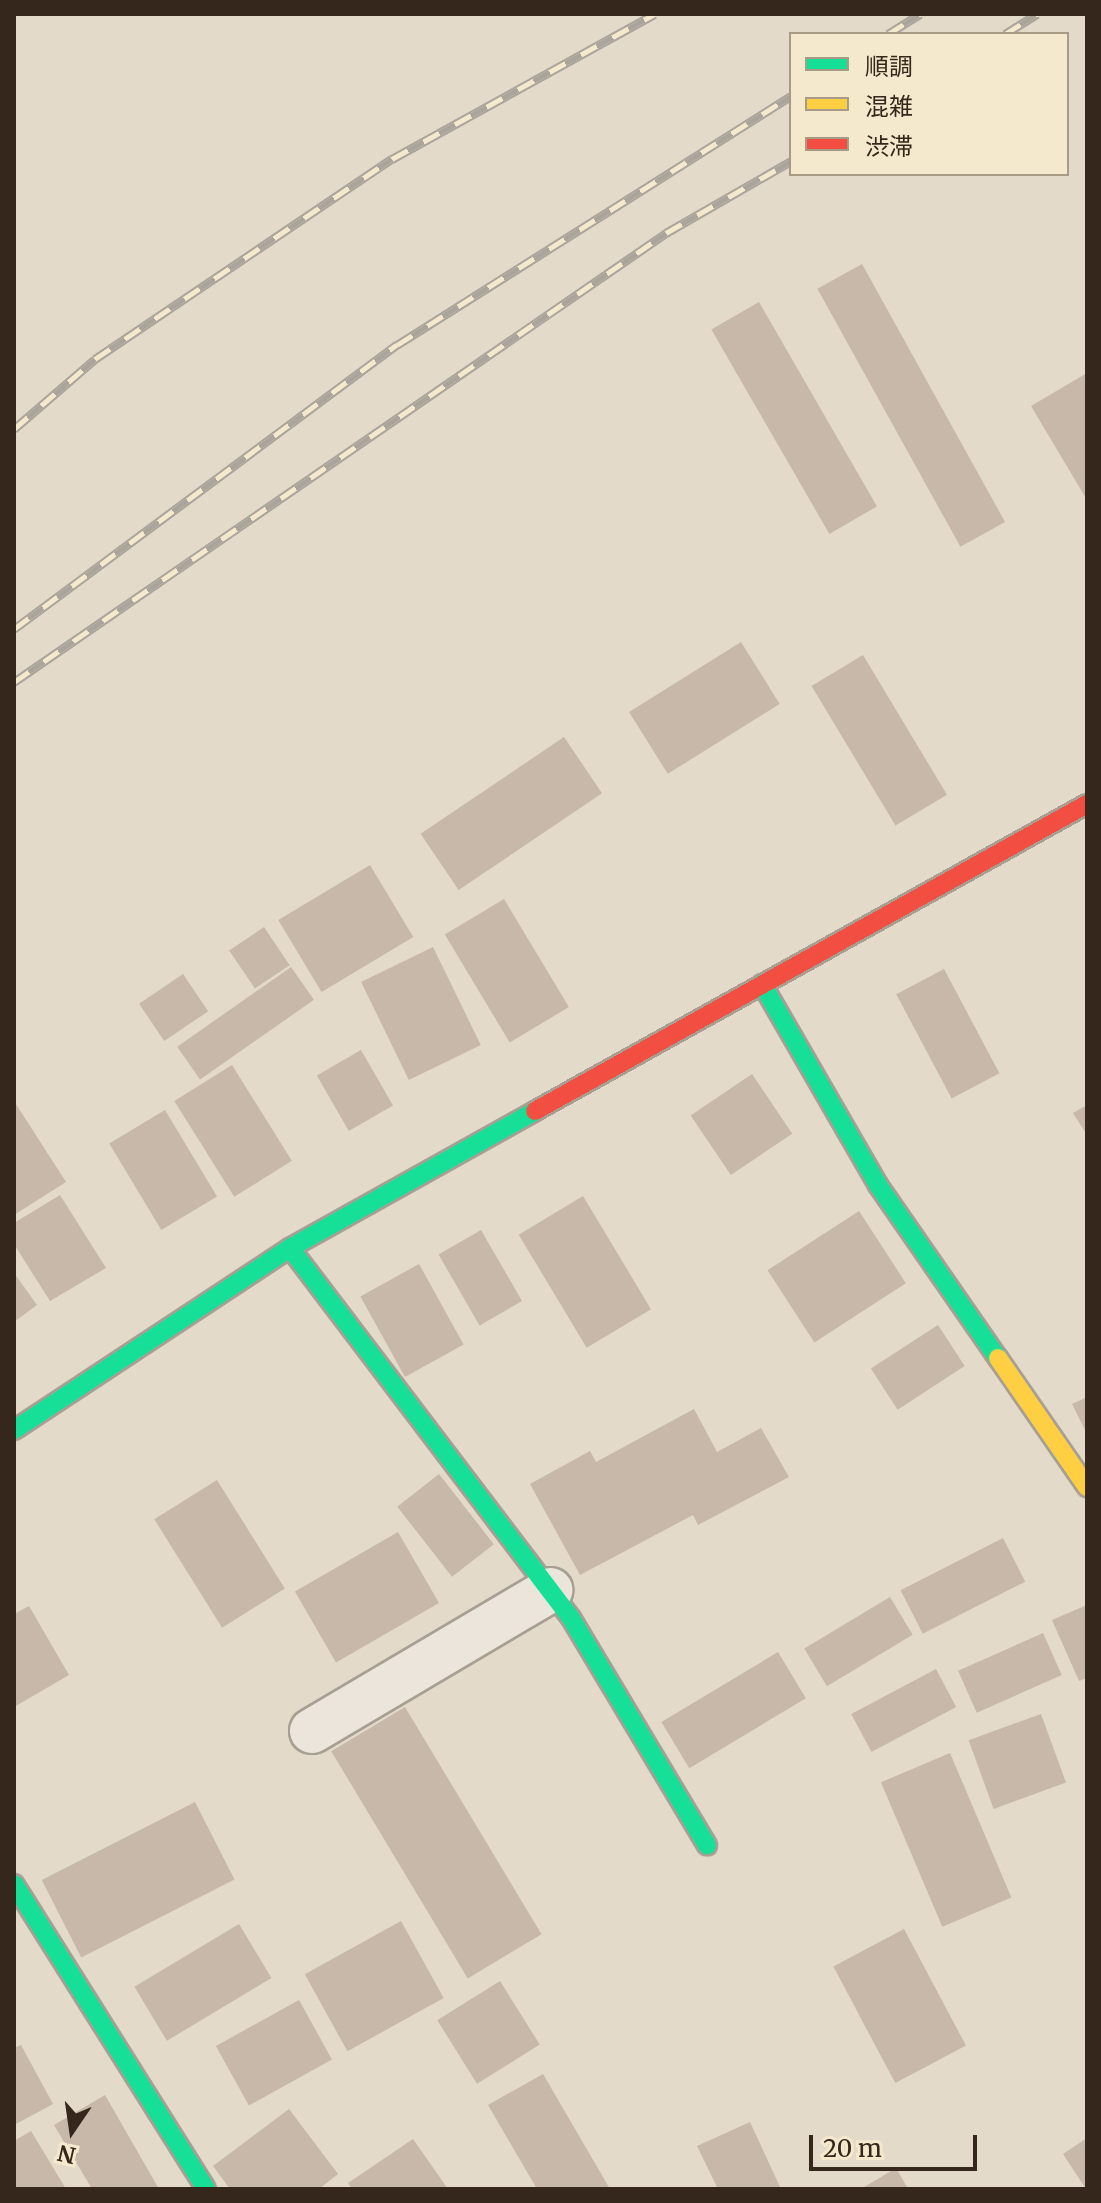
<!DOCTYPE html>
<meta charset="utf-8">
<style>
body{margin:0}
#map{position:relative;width:1101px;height:2203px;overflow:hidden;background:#e3dac9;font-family:Merriweather,"Noto Sans JP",serif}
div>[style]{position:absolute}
.building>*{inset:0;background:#c7b8aa;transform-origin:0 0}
.roads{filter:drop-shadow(2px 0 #a89f93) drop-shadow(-2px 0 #a89f93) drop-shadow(0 2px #a89f93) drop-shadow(0 -2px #a89f93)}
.street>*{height:44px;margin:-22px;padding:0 22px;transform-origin:22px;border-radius:22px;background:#ebe5db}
.fast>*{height:18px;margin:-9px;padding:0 9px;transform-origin:9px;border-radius:9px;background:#16e098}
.slow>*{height:18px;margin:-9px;padding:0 9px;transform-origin:9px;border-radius:9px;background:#ffcf43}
.jam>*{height:18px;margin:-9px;padding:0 9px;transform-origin:9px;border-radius:9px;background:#f24e42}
.rail>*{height:9px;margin-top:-4.5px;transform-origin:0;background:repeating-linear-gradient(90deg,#f5e9cd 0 18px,#aaa49b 0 36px);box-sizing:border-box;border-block:2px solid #aaa49b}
span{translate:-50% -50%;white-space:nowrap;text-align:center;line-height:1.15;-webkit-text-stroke:8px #f5e9cd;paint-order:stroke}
.frame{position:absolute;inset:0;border:16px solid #35271b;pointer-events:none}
.legend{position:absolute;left:789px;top:32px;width:280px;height:144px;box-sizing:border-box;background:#f5e9cd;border:2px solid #a89b86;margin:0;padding:10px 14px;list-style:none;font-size:24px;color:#35271b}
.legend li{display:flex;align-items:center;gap:16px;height:40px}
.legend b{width:40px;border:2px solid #a89b86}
.north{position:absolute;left:32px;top:2091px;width:80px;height:80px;-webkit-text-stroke:6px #f5e9cd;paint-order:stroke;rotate:193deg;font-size:22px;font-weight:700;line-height:32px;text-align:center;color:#35271b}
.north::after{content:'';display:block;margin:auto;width:28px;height:36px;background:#35271b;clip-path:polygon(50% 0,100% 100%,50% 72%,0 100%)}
.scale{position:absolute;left:809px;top:2135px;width:168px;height:36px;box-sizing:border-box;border:4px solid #35271b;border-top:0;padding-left:10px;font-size:24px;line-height:28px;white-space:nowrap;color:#35271b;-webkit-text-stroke:6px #f5e9cd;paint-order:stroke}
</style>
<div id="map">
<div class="building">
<i style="left:862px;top:264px;width:295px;height:51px;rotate:61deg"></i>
<i style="left:759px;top:302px;width:236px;height:55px;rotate:60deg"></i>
<i style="clip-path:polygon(1087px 373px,1087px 500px,1031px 406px)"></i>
<i style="left:741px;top:642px;width:73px;height:132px;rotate:58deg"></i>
<i style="left:863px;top:655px;width:163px;height:60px;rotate:59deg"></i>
<i style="left:564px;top:737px;width:68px;height:173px;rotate:56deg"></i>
<i style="left:370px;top:865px;width:84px;height:107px;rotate:59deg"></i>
<i style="left:504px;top:899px;width:126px;height:69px;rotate:59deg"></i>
<i style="left:264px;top:927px;width:46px;height:42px;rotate:56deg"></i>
<i style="left:433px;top:947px;width:109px;height:80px;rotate:64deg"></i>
<i style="left:291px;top:967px;width:40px;height:139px;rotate:55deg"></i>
<i style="left:944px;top:969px;width:118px;height:54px;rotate:62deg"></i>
<i style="left:183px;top:974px;width:45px;height:53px;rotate:56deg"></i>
<i style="left:361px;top:1050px;width:64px;height:51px;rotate:60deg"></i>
<i style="left:232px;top:1065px;width:113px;height:68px;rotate:58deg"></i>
<i style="left:752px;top:1074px;width:72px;height:74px;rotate:56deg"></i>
<i style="clip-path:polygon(14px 1101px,66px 1182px,14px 1215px)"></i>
<i style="clip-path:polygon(1087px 1105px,1087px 1135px,1073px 1113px)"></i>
<i style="left:165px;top:1110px;width:101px;height:65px;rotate:59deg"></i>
<i style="clip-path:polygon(60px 1195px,106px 1268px,50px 1301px,14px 1244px,14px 1223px)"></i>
<i style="left:583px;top:1196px;width:132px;height:75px;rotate:59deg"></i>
<i style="left:859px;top:1211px;width:86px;height:109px;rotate:57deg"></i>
<i style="left:481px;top:1230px;width:82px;height:49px;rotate:60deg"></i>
<i style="left:419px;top:1264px;width:92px;height:67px;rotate:61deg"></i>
<i style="clip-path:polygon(14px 1273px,37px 1305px,14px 1322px)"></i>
<i style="left:938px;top:1325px;width:49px;height:80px;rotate:57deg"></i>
<i style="clip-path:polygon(1087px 1397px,1087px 1434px,1072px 1404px)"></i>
<i style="clip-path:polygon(694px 1409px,717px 1452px,761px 1428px,789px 1477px,698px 1525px,693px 1515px,580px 1575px,530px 1484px,590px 1451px,596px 1462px)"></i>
<i style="left:439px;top:1474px;width:89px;height:53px;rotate:52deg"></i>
<i style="left:217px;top:1480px;width:128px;height:74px;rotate:58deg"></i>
<i style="left:398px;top:1532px;width:82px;height:119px;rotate:60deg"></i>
<i style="left:1003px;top:1538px;width:49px;height:115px;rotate:63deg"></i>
<i style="left:890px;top:1597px;width:44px;height:100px;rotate:59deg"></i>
<i style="clip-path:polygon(1087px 1605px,1087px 1678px,1079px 1681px,1052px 1620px)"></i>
<i style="clip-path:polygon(29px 1606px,69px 1675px,14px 1707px,14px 1614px)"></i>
<i style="left:1043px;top:1633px;width:46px;height:93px;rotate:66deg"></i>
<i style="left:778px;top:1652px;width:54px;height:136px;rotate:59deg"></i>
<i style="left:936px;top:1669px;width:43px;height:96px;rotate:62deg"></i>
<i style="left:405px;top:1707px;width:265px;height:86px;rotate:59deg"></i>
<i style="left:1041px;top:1714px;width:73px;height:77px;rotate:70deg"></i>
<i style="left:950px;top:1753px;width:157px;height:75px;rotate:67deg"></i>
<i style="left:195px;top:1802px;width:87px;height:172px;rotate:63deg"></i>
<i style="left:401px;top:1921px;width:88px;height:110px;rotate:61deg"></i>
<i style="left:239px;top:1924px;width:63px;height:122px;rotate:59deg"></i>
<i style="left:904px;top:1929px;width:132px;height:80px;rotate:62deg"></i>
<i style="left:500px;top:1981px;width:75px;height:74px;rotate:58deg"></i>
<i style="left:299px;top:2000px;width:68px;height:95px;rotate:61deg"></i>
<i style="clip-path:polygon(21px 2045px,53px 2104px,14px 2125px,14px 2048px)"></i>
<i style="clip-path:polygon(543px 2074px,610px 2189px,537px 2189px,488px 2105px)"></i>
<i style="clip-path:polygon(105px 2095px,159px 2189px,92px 2189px,54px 2125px)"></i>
<i style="clip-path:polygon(289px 2109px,338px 2174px,319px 2189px,230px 2189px,213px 2166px)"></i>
<i style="clip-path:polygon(750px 2122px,781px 2189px,718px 2189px,697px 2146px)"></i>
<i style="clip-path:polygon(31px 2131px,66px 2189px,14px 2189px,14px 2141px)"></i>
<i style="clip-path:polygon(1087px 2138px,1087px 2189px,1086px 2189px,1063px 2154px)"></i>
<i style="clip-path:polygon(413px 2139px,448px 2189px,352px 2189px,348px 2183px)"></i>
<i style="clip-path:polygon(896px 2168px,908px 2189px,861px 2189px)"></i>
</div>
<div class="roads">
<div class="street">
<i style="left:312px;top:1731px;width:277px;rotate:-30.6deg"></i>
</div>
<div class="fast">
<i style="left:762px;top:984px;width:232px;rotate:60deg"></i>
<i style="left:878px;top:1185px;width:211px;rotate:55.3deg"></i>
<i style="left:290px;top:1248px;width:465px;rotate:52.8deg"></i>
<i style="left:571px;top:1618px;width:265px;rotate:59.1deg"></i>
<i style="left:14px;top:1430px;width:331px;rotate:-33.4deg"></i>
<i style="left:290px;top:1248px;width:281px;rotate:-29.2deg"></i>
<i style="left:14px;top:1884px;width:360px;rotate:57.8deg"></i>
</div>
<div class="slow">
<i style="left:998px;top:1358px;width:157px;rotate:55.4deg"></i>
</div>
<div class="jam">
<i style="left:535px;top:1111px;width:632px;rotate:-29.08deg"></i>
</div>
</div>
<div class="rail">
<i style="left:888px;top:34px;width:38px;rotate:-32deg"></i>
<i style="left:1005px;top:34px;width:38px;rotate:-32deg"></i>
<i style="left:14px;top:429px;width:107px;rotate:-40.8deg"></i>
<i style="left:95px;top:359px;width:358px;rotate:-34deg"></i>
<i style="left:392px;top:159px;width:300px;rotate:-28.9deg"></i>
<i style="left:14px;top:629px;width:477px;rotate:-36.6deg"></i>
<i style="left:397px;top:345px;width:466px;rotate:-32.3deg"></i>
<i style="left:14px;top:682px;width:792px;rotate:-34.55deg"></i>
<i style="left:666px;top:233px;width:144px;rotate:-29.9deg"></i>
</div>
<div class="frame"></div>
<ul class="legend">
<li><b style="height:10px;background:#16e098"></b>順調</li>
<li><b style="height:10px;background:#ffcf43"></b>混雑</li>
<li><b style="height:10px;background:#f24e42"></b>渋滞</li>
</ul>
<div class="north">N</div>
<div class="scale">20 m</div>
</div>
